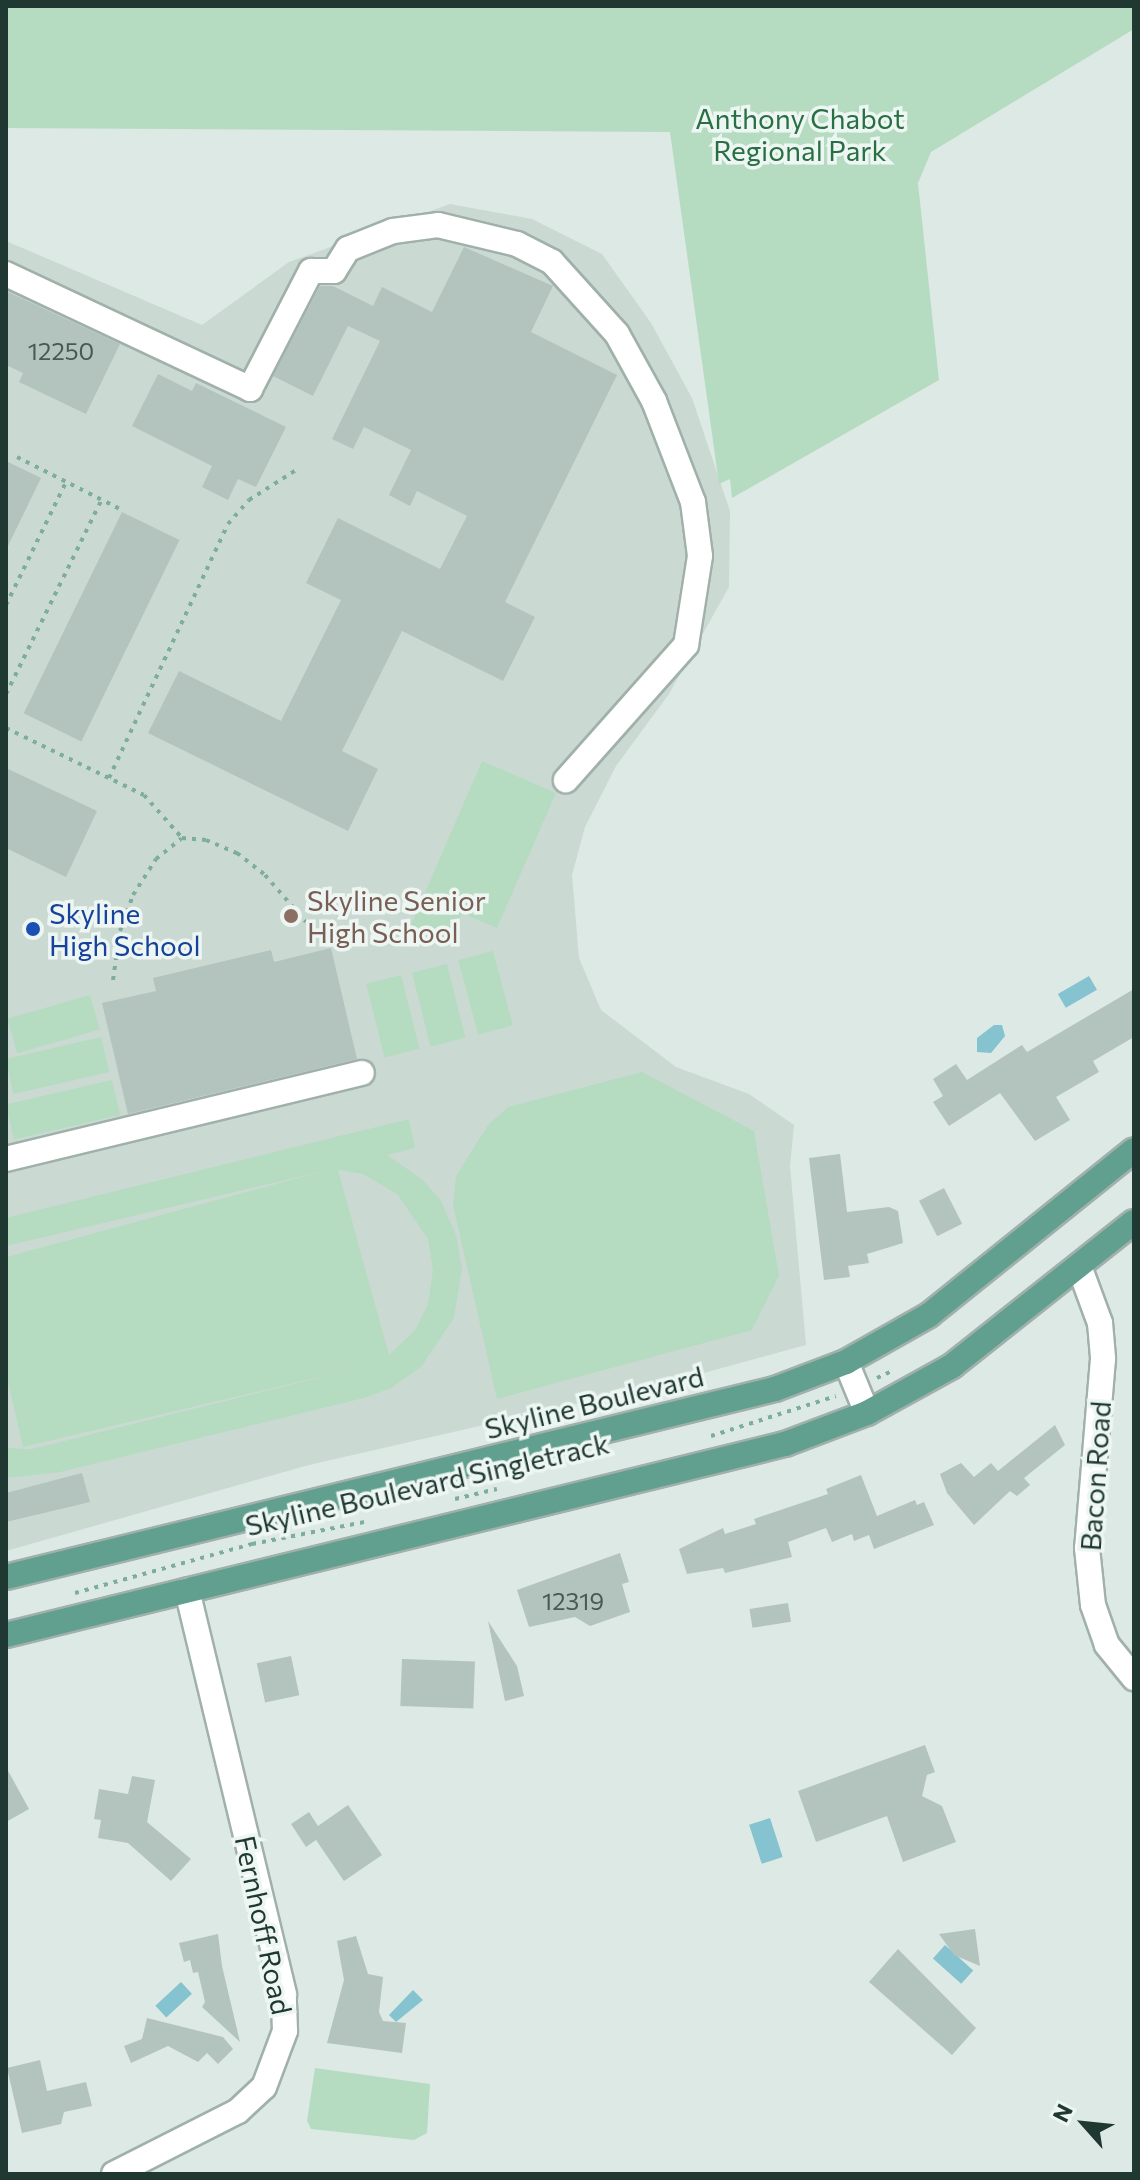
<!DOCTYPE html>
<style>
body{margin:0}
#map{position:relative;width:1140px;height:2180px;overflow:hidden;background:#dde9e4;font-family:Commissioner,sans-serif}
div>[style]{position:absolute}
.built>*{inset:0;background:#cbd9d3}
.green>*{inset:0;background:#b5dbc0;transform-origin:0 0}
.water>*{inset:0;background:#84c3cf;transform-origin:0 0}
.building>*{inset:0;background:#b2c4bd;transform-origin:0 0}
.path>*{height:4px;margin-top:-2px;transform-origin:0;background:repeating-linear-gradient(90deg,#7dad9e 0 4px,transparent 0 10px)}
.roads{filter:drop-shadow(2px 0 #a0b0ab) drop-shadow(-2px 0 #a0b0ab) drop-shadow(0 2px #a0b0ab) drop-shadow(0 -2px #a0b0ab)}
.minor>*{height:24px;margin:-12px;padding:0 12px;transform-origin:12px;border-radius:12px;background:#fff}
.major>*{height:24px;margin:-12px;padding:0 12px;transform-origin:12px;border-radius:12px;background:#619f8f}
.dots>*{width:22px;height:22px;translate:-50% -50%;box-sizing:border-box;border:4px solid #edf6f2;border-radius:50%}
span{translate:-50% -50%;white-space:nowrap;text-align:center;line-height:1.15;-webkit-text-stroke:7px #edf6f2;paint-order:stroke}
.number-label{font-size:24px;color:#445b54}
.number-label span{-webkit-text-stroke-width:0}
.park-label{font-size:28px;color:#296f44}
.education-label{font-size:28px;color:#785e54}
.left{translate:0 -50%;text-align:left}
.transit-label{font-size:28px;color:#164399}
.street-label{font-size:28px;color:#1f3831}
.frame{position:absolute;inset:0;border:8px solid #1f3831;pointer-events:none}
.north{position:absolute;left:1044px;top:2084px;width:80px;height:80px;-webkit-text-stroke:6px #edf6f2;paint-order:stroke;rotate:297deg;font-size:22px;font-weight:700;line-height:32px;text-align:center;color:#1f3831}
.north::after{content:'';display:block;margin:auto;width:28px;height:36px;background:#1f3831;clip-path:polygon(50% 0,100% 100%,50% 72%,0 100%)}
</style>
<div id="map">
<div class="built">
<i style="clip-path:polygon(450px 204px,532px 219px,602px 254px,651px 323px,692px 398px,730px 511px,729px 587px,669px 694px,616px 766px,585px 827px,572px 875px,579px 958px,601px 1010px,676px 1067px,749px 1094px,794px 1125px,790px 1166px,806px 1345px,667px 1383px,309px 1465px,6px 1551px,6px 241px,202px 325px,289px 262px)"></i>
</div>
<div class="green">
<i style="clip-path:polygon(6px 6px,1134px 6px,1134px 29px,931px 152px,918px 183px,939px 380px,732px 498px,730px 479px,719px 484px,670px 132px,6px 128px)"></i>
<i style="clip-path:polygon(482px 761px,556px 793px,497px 928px,462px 913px,449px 942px,411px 925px)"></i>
<i style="left:493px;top:951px;width:77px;height:36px;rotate:75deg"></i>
<i style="left:447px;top:964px;width:76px;height:36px;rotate:76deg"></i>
<i style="left:401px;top:975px;width:76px;height:36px;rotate:76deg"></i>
<i style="left:90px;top:995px;width:36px;height:86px;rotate:74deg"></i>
<i style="left:101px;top:1037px;width:36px;height:98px;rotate:77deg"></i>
<i style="clip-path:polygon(642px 1072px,754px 1131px,779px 1276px,752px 1330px,497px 1399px,453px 1205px,456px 1176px,488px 1125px,508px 1107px)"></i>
<i style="left:112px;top:1080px;width:36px;height:109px;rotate:77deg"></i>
<i style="clip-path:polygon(evenodd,409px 1119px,415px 1148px,387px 1155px,423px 1180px,441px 1201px,456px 1235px,462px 1268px,454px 1318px,421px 1367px,391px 1388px,364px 1398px,60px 1472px,6px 1478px,6px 1448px,32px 1449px,370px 1365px,23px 1447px,6px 1373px,6px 1257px,328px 1170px,6px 1246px,6px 1218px,409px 1119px,338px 1170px,363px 1174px,397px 1194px,428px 1239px,433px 1270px,428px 1304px,415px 1330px,389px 1355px,338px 1170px)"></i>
<i style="clip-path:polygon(315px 2068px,430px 2084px,427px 2133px,414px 2140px,311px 2129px,307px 2121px)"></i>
</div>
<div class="water">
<i style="left:1089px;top:976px;width:16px;height:36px;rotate:60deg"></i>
<i style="clip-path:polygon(994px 1025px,1002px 1025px,1005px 1036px,991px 1053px,977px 1052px,977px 1038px)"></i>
<i style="left:770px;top:1818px;width:41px;height:22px;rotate:72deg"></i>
<i style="left:945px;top:1945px;width:38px;height:18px;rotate:42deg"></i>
<i style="left:181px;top:1982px;width:16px;height:35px;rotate:47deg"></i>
<i style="clip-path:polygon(413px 1990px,423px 2000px,396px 2022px,389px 2015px)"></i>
</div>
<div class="building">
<i style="clip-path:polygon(464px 247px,553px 286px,531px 332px,617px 375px,505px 602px,535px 617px,503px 681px,402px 631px,342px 751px,378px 769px,348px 831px,148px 733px,179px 671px,281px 721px,341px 600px,306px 583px,338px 518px,440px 569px,467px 516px,417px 491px,410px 506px,389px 495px,411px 450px,364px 427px,353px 449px,332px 439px,380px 341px,348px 326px,313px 396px,273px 376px,320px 286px,333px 286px,373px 306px,382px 287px,432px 312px)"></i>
<i style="clip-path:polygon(6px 291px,120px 344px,86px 414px,19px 382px,23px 373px,6px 365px)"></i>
<i style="clip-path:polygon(158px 374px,192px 391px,196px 383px,286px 427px,256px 487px,238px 479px,228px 500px,202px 487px,212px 466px,132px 426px)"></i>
<i style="clip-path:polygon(6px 461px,41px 478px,6px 550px)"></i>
<i style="left:122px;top:512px;width:64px;height:224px;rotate:26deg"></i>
<i style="clip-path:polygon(6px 768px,97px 811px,66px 877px,6px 848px)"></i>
<i style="clip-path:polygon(331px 948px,357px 1059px,128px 1114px,102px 1003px,156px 991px,153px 978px,271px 950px,274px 962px)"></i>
<i style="clip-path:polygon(1134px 989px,1134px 1037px,1093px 1061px,1099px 1072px,1056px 1097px,1070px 1120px,1035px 1141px,1000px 1093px,949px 1126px,933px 1102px,943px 1096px,933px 1079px,956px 1064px,967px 1080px,1022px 1045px,1027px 1052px)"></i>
<i style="clip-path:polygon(840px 1154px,847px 1212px,889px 1207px,898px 1211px,903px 1243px,867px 1254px,869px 1263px,848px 1266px,850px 1277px,824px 1280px,809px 1158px)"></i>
<i style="left:944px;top:1188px;width:40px;height:28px;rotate:63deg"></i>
<i style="clip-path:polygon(1055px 1425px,1065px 1445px,1024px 1478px,1030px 1485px,1017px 1496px,1010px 1491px,974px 1525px,947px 1493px,940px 1474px,961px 1463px,974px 1477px,991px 1463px,998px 1471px)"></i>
<i style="clip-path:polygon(82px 1473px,90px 1502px,6px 1522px,6px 1493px)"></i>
<i style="clip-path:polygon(861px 1475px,877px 1516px,915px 1500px,917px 1505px,924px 1502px,934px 1525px,874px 1549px,869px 1535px,854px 1541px,852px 1534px,832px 1542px,826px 1528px,788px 1542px,792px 1557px,725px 1573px,723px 1568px,687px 1574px,679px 1549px,723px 1528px,725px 1534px,756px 1524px,754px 1519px,828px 1494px,826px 1489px)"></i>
<i style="clip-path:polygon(620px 1553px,629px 1582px,622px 1584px,630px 1612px,590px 1626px,575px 1617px,529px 1627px,517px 1590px)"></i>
<i style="left:788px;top:1603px;width:19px;height:39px;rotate:81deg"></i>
<i style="clip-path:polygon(488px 1621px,517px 1666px,524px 1696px,505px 1701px)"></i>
<i style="left:291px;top:1656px;width:40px;height:35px;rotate:78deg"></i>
<i style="left:402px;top:1659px;width:73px;height:47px;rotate:2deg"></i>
<i style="clip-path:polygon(925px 1745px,935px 1772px,927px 1775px,922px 1796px,942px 1806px,956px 1842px,903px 1862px,887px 1816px,816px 1842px,798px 1791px)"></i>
<i style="clip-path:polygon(6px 1767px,29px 1809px,6px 1822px)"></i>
<i style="clip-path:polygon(132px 1776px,155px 1780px,147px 1822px,191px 1859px,171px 1881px,128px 1843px,98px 1838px,101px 1820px,94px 1819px,99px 1789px,128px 1794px)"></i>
<i style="clip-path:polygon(348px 1805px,382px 1855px,344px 1881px,316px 1840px,306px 1847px,291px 1824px,309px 1812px,318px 1826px)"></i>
<i style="clip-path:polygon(975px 1929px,980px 1966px,954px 1955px,939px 1934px)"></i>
<i style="clip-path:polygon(218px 1934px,222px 1966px,240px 2042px,202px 2007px,205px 2002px,198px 1972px,193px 1973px,190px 1960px,184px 1962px,179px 1943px)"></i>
<i style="clip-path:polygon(356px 1936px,368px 1974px,383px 1977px,379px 2012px,383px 2021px,406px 2023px,402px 2053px,327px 2043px,344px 1980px,337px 1941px)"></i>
<i style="clip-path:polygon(898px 1949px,976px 2028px,952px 2055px,869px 1982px)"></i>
<i style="clip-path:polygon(147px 2018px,223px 2037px,233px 2049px,218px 2064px,207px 2053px,198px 2062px,168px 2046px,131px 2063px,124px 2046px,142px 2039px)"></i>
<i style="clip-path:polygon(40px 2060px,47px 2091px,86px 2082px,92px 2106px,64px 2112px,61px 2124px,22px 2133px,7px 2068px)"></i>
</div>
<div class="path">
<i style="left:17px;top:457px;width:115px;rotate:26.8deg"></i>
<i style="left:6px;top:605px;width:137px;rotate:-64deg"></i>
<i style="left:6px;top:694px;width:217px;rotate:-63.8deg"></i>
<i style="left:6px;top:728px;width:153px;rotate:25.9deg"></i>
<i style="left:144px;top:795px;width:57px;rotate:48.5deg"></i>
<i style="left:109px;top:778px;width:280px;rotate:-64.9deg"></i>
<i style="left:228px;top:524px;width:32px;rotate:-49deg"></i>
<i style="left:249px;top:500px;width:56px;rotate:-32.6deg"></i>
<i style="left:113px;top:980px;width:49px;rotate:-81.9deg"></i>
<i style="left:120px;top:931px;width:38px;rotate:-70deg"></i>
<i style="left:133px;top:895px;width:43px;rotate:-57.4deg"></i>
<i style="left:156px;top:859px;width:33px;rotate:-39deg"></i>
<i style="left:182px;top:838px;width:24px;rotate:5deg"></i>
<i style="left:206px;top:840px;width:34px;rotate:23deg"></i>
<i style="left:237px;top:853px;width:36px;rotate:38deg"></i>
<i style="left:265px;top:875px;width:62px;rotate:48.9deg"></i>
<i style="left:877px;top:1378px;width:19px;rotate:-25deg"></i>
<i style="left:711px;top:1436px;width:131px;rotate:-17.7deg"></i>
<i style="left:455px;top:1499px;width:43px;rotate:-13.4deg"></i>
<i style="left:75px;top:1593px;width:184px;rotate:-15.5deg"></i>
<i style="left:252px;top:1544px;width:119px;rotate:-11.1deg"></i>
</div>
<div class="roads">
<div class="minor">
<i style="left:6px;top:274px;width:270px;rotate:25.2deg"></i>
<i style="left:250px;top:389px;width:133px;rotate:-62.7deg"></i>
<i style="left:311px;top:271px;width:23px"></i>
<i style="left:334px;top:271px;width:26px;rotate:-58deg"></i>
<i style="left:348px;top:249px;width:48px;rotate:-21.8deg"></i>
<i style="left:393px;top:231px;width:45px;rotate:-7.6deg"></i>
<i style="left:438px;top:225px;width:81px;rotate:13.5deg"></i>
<i style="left:517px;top:244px;width:39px;rotate:27deg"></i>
<i style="left:552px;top:262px;width:97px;rotate:47.9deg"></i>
<i style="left:617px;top:334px;width:77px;rotate:61.1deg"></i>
<i style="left:654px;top:401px;width:108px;rotate:68.9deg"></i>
<i style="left:693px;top:502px;width:54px;rotate:82.6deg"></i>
<i style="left:700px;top:556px;width:90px;rotate:98.9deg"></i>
<i style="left:686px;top:645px;width:181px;rotate:131.6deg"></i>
<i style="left:6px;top:1159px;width:366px;rotate:-13.6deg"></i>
<i style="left:1079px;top:1266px;width:61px;rotate:69.8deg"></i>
<i style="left:1100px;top:1323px;width:36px;rotate:85deg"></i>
<i style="left:1103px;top:1359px;width:190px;rotate:94.8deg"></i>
<i style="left:1087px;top:1548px;width:57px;rotate:84deg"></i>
<i style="left:1093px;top:1605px;width:42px;rotate:70.7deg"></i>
<i style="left:1107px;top:1645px;width:43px;rotate:50.7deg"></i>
<i style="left:846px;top:1362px;width:55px;rotate:67.6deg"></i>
<i style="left:114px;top:2174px;width:139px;rotate:-26.9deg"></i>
<i style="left:238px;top:2111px;width:35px;rotate:-43deg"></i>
<i style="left:264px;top:2087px;width:60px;rotate:-69.4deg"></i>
<i style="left:285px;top:2031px;width:37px;rotate:-92deg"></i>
<i style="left:284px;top:1994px;width:415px;rotate:-103.5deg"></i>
</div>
<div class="major">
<i style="left:6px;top:1577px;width:792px;rotate:-13.74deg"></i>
<i style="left:775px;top:1389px;width:76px;rotate:-20.8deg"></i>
<i style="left:846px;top:1362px;width:95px;rotate:-29.5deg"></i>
<i style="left:929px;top:1315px;width:263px;rotate:-38.8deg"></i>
<i style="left:6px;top:1635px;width:802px;rotate:-13.78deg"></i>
<i style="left:785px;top:1444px;width:88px;rotate:-20.7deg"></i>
<i style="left:867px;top:1413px;width:97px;rotate:-28.9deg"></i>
<i style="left:952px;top:1366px;width:232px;rotate:-38.4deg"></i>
</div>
</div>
<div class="dots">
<i style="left:291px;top:916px;background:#8d6e63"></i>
<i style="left:33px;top:929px;background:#1a4fb4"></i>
</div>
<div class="number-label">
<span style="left:61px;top:351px">12250</span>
<span style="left:573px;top:1601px">12319</span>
</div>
<div class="park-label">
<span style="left:800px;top:134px">Anthony Chabot<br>Regional Park</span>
</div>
<div class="education-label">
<span class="left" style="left:307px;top:916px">Skyline Senior<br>High School</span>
</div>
<div class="transit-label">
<span class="left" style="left:49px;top:929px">Skyline<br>High School</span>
</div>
<div class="street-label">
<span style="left:594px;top:1402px;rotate:-14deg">Skyline Boulevard</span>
<span style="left:1095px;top:1476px;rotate:-86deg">Bacon Road</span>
<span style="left:427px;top:1484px;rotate:-13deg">Skyline Boulevard Singletrack</span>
<span style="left:264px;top:1925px;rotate:78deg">Fernhoff Road</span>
</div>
<div class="frame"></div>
<div class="north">N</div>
</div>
